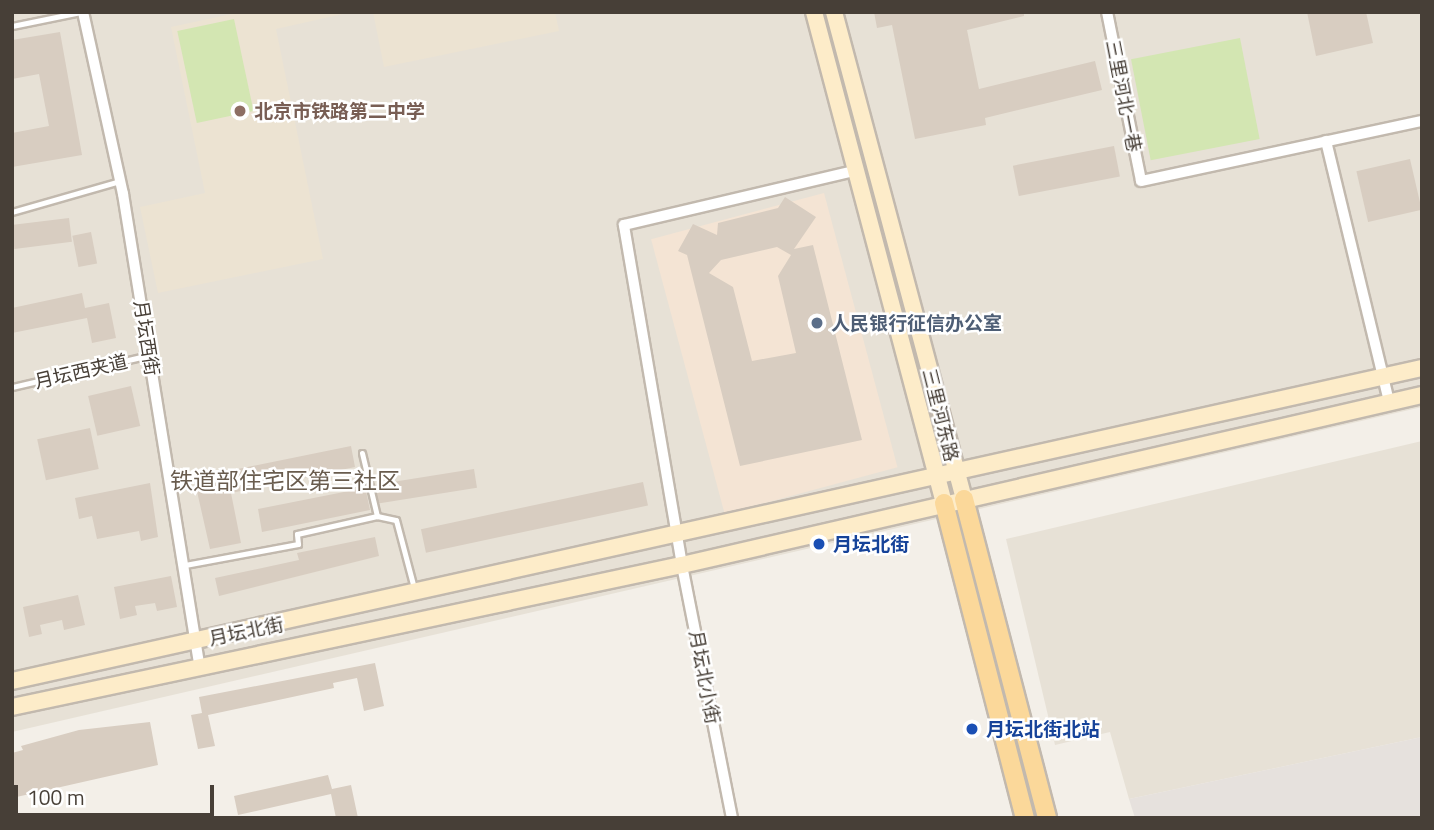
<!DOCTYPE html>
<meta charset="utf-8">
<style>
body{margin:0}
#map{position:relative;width:1434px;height:830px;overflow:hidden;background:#f3efe8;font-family:"Titillium Web","Noto Sans SC",sans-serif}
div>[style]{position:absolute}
.residential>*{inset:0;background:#e7e1d6}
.commercial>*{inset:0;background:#f4e4d4;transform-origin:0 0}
.industrial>*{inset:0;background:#e6e1dd}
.education>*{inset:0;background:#ece3d2}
.green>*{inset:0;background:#d3e6b2;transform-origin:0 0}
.building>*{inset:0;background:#d8cdc1;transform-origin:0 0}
.roads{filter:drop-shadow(2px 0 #c2b9ae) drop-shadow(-2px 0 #c2b9ae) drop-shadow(0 2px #c2b9ae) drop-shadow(0 -2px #c2b9ae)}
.lane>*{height:5px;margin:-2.5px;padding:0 2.5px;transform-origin:2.5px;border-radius:2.5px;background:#fff}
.street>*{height:10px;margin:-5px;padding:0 5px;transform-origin:5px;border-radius:5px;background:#fff}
.secondary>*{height:16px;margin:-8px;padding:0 8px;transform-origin:8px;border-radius:8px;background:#fdecc9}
.primary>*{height:18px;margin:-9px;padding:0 9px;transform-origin:9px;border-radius:9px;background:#fbd89a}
.dots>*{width:19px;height:19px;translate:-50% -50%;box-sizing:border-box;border:4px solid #fff;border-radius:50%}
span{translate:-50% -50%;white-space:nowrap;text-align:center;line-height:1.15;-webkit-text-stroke:5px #fff;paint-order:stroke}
.street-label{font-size:19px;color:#473f37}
.education-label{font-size:19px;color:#785e54;font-weight:700}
.left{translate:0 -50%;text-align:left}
.service-label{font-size:19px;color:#4e5e75;font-weight:700}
.transit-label{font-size:19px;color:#164399;font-weight:700}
.quarter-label{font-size:23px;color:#695c4e}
.frame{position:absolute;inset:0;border:14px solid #473f37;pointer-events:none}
.scale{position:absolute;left:14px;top:785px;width:200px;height:32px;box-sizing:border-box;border:4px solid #473f37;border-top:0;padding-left:9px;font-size:21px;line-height:24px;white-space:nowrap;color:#473f37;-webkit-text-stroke:5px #fff;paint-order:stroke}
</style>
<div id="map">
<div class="residential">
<i style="clip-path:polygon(12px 12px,1422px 12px,1422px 407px,12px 732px)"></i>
<i style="clip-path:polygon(1422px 441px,1422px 737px,1129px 799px,1110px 732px,1055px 745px,1006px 539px)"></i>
</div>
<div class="commercial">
<i style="left:824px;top:193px;width:284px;height:179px;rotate:75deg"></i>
</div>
<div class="industrial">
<i style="clip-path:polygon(1422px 737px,1422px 818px,1135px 818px,1129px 799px)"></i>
</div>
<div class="education">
<i style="clip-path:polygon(241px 12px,352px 12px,276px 29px,323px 259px,158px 293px,140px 207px,205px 193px,171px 27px)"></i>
<i style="clip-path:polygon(373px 12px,555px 12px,559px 31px,384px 67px)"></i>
</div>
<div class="green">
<i style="left:234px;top:19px;width:94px;height:58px;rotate:78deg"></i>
<i style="left:1240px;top:38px;width:103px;height:111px;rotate:79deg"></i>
</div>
<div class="building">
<i style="clip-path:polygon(874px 12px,1024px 12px,1024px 16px,967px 30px,979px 89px,1095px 61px,1102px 90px,985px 118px,986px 125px,915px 139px,892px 25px,877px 28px)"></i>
<i style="clip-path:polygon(1307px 12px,1366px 12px,1373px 43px,1316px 56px)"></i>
<i style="clip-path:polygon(60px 32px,82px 155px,12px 167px,12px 133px,49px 126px,39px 74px,12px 79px,12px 40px)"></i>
<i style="left:1114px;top:146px;width:31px;height:103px;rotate:79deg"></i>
<i style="left:1410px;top:159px;width:52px;height:55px;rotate:77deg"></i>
<i style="clip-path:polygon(evenodd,785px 197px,816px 217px,794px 249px,813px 245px,862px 440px,740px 466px,687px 255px,678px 251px,693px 224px,717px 235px,718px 223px,778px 208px,785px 197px,777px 247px,791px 255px,778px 276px,796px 353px,752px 361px,733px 287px,709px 273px,721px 260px,777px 247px)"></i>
<i style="left:69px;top:218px;width:24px;height:58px;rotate:83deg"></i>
<i style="left:91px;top:232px;width:32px;height:19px;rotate:79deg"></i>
<i style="clip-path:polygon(82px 293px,85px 308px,109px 303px,116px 338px,92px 343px,87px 318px,12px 333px,12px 308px)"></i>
<i style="left:131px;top:386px;width:41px;height:44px;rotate:77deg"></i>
<i style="left:90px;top:428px;width:42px;height:54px;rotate:78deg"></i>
<i style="clip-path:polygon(351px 446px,355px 467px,231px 493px,241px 543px,210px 549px,194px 478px)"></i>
<i style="left:474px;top:469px;width:19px;height:100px;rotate:81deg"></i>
<i style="left:643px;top:482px;width:24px;height:227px;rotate:78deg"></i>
<i style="clip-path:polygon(150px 483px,158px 537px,141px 541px,139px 531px,97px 539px,92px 516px,79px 519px,75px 498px)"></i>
<i style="clip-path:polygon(359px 489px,366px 491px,370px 510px,262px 532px,258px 509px)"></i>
<i style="clip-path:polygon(375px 537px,379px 556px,219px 596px,215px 578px,299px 560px,297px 553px)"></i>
<i style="clip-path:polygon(171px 576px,177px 607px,157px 611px,155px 603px,135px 606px,137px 615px,120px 619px,114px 587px)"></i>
<i style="clip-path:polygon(78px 595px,85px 625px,64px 630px,62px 620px,40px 625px,42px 634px,29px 637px,23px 607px)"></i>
<i style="clip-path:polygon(375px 663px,384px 706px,364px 711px,357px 678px,333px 683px,334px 688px,208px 715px,215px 746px,198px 749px,191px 715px,202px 713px,199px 697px)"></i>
<i style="clip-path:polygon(150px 722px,158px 765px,12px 798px,12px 753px,23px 750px,21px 746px,79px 730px)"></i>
<i style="clip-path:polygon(328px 775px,332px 789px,351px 785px,358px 818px,336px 818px,331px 794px,238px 815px,234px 796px)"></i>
</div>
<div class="roads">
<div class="lane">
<i style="left:12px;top:26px;width:70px;rotate:-11.5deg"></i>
<i style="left:12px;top:212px;width:112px;rotate:-16deg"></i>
<i style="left:12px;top:387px;width:141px;rotate:-13.1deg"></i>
<i style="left:362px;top:453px;width:65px;rotate:76.6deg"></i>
<i style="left:377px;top:516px;width:19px;rotate:12deg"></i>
<i style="left:396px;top:520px;width:70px;rotate:75.2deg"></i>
<i style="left:185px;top:565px;width:115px;rotate:-10.5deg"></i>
<i style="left:298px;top:544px;width:10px;rotate:-96deg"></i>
<i style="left:297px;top:534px;width:82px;rotate:-12.7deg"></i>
</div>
<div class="street">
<i style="left:83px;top:12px;width:186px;rotate:77.6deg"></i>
<i style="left:123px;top:194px;width:479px;rotate:80.8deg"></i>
<i style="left:1107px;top:12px;width:172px;rotate:78.6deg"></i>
<i style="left:1141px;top:181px;width:287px;rotate:-12.1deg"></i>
<i style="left:1326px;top:141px;width:268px;rotate:76.4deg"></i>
<i style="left:732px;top:818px;width:258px;rotate:-101.2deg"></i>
<i style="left:682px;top:565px;width:345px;rotate:-99.7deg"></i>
<i style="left:624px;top:225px;width:236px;rotate:-13.2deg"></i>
</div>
<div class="secondary">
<i style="left:814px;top:12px;width:508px;rotate:75.17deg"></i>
<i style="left:834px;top:12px;width:504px;rotate:75.05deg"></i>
<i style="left:12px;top:681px;width:1444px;rotate:-12.52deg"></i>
<i style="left:12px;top:707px;width:685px;rotate:-11.97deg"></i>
<i style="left:682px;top:565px;width:759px;rotate:-12.94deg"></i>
</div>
<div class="primary">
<i style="left:964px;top:499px;width:330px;rotate:75.4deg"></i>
<i style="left:944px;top:503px;width:325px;rotate:75.6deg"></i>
</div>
</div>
<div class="dots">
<i style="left:240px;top:111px;background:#8d6e63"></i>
<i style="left:817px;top:323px;background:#5c6f8a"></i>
<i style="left:819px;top:544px;background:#1a4fb4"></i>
<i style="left:972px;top:729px;background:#1a4fb4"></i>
</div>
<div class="street-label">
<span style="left:1124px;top:96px;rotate:79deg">三里河北一巷</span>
<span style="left:147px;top:338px;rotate:81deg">月坛西街</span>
<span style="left:81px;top:371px;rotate:-13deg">月坛西夹道</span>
<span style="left:941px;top:415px;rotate:76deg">三里河东路</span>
<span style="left:246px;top:631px;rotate:-12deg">月坛北街</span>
<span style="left:705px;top:677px;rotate:79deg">月坛北小街</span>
</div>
<div class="education-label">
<span class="left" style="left:254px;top:111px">北京市铁路第二中学</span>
</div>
<div class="service-label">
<span class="left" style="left:831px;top:323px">人民银行征信办公室</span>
</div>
<div class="transit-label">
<span class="left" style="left:833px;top:544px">月坛北街</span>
<span class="left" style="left:986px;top:729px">月坛北街北站</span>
</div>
<div class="quarter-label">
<span style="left:285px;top:481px">铁道部住宅区第三社区</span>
</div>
<div class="frame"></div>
<div class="scale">100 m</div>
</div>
